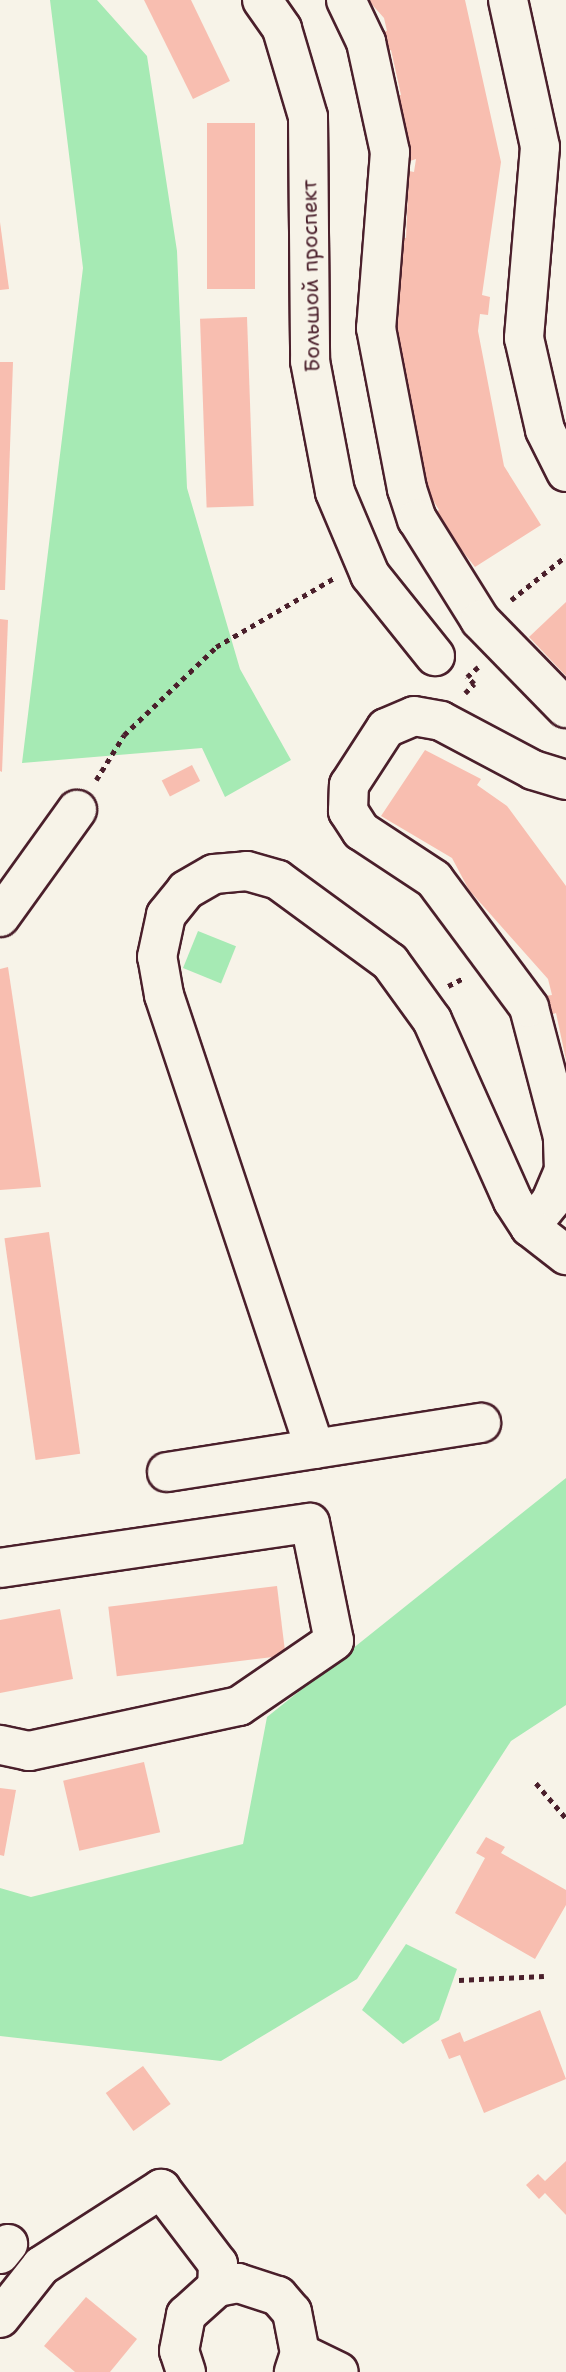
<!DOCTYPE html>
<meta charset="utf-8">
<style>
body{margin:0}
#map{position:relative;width:566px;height:2372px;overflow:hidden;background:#f7f3e8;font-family:"Shantell Sans",sans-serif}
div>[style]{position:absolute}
.green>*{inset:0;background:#a6eab4;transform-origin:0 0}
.building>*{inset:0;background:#f8beb0;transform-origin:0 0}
.path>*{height:4.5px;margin-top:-2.25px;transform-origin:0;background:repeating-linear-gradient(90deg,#4a1f2b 0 5px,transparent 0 10px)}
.roads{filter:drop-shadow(2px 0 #4a1f2b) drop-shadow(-2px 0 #4a1f2b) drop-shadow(0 2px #4a1f2b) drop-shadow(0 -2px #4a1f2b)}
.minor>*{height:38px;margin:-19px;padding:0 19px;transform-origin:19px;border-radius:19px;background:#f7f3e8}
span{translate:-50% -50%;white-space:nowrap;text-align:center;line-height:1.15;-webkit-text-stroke:5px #f7f3e8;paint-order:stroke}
.street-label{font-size:21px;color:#4a1f2b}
</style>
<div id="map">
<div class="green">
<i style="clip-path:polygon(50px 0,97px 0,147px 56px,177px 251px,187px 488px,240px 669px,291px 760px,225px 797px,202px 748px,22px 763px,83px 268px)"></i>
<i style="left:198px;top:931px;width:41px;height:40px;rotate:22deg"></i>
<i style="clip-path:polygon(566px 1478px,566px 1705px,511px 1741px,357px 1979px,221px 2061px,0 2036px,0 1888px,31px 1897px,243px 1844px,267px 1717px)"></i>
<i style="clip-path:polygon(406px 1944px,457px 1969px,439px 2020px,403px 2044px,362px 2010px)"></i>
</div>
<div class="building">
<i style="clip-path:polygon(144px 0,191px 0,230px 81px,193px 99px)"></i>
<i style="clip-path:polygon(368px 0,465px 0,501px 162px,482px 295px,490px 297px,488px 315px,480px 314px,478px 331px,504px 466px,541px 525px,475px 567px,433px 514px,439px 510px,426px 489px,395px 327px,400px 237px,406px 238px,409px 171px,414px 172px,416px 159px,410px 161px,396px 96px,401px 95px,391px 50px,384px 51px,380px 32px,387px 31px,384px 18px)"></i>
<i style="left:207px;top:123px;width:48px;height:166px"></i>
<i style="clip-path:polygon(0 222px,9px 289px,0 290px)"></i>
<i style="left:247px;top:317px;width:189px;height:47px;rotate:88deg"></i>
<i style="clip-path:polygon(0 362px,13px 362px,5px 590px,0 590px)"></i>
<i style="clip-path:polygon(566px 602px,566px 676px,529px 637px)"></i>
<i style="clip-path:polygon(0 619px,8px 620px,2px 772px,0 771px)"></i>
<i style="clip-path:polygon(425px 750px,481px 779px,477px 785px,507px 806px,566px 886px,566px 1060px,556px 1013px,550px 1015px,545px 996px,552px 995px,548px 979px,469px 890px,452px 858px,381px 816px)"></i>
<i style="left:192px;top:765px;width:18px;height:34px;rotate:63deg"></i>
<i style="clip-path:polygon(8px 967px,41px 1187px,0 1190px,0 969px)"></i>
<i style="left:49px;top:1232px;width:224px;height:45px;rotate:82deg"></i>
<i style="left:277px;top:1586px;width:70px;height:170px;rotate:83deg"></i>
<i style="clip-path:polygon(60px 1609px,73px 1679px,0 1693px,0 1620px)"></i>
<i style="left:144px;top:1762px;width:72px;height:83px;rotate:77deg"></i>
<i style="clip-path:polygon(0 1788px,16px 1790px,4px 1856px,0 1855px)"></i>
<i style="clip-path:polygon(486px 1837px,505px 1847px,501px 1853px,566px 1890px,566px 1905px,535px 1959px,455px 1913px,485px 1858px,476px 1853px)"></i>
<i style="clip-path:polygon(540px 2010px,566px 2079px,484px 2113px,460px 2055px,449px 2059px,441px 2040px,460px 2032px,464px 2042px)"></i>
<i style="left:143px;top:2066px;width:47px;height:46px;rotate:54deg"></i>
<i style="clip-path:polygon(566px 2161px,566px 2215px,545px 2193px,539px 2199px,526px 2185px,538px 2174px,545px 2181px)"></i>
<i style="clip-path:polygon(86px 2297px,137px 2339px,110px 2372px,75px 2372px,44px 2346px)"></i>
</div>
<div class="path">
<i style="left:511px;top:600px;width:70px;rotate:-38.7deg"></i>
<i style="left:465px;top:693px;width:13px;rotate:-45deg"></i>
<i style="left:474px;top:684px;width:10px;rotate:-135deg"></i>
<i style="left:467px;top:677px;width:15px;rotate:-42deg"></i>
<i style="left:96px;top:780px;width:53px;rotate:-58.1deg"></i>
<i style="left:124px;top:735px;width:127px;rotate:-43.7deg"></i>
<i style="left:216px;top:647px;width:137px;rotate:-30.3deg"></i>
<i style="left:448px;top:986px;width:18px;rotate:-27deg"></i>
<i style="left:536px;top:1783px;width:46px;rotate:49.4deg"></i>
<i style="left:459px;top:1980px;width:85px;rotate:-2.7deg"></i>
</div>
<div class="roads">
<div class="minor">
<i style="left:262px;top:0;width:35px;rotate:55deg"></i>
<i style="left:282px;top:29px;width:92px;rotate:73.5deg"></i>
<i style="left:308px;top:117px;width:244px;rotate:89.5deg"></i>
<i style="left:310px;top:361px;width:133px;rotate:79.2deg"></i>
<i style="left:335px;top:492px;width:90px;rotate:67.1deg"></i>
<i style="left:370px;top:575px;width:104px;rotate:51.3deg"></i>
<i style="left:346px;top:0;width:47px;rotate:64.5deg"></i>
<i style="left:366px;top:42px;width:113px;rotate:77.7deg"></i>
<i style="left:390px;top:152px;width:177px;rotate:94.5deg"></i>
<i style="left:376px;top:328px;width:164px;rotate:79.1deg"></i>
<i style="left:407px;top:489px;width:32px;rotate:72deg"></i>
<i style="left:417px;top:519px;width:119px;rotate:58deg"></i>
<i style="left:480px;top:620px;width:123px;rotate:45.7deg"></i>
<i style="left:508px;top:0;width:150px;rotate:77.7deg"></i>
<i style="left:540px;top:147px;width:192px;rotate:94.8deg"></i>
<i style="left:524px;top:338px;width:94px;rotate:77.1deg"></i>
<i style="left:545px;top:430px;width:47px;rotate:63.4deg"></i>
<i style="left:0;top:917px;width:132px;rotate:-54.3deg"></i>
<i style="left:530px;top:1227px;width:33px;rotate:-51deg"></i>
<i style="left:551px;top:1201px;width:34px;rotate:-67deg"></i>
<i style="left:564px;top:1170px;width:33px;rotate:-92deg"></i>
<i style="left:563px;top:1137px;width:134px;rotate:-104.7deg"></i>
<i style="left:529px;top:1007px;width:159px;rotate:-126.6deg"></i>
<i style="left:434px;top:879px;width:87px;rotate:-146.7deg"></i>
<i style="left:361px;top:831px;width:24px;rotate:-123deg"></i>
<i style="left:348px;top:811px;width:26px;rotate:-88deg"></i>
<i style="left:349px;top:785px;width:68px;rotate:-57deg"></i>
<i style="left:386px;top:728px;width:30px;rotate:-23deg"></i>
<i style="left:414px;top:716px;width:27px;rotate:10deg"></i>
<i style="left:441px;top:721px;width:104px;rotate:28deg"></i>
<i style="left:533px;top:770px;width:34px;rotate:17deg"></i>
<i style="left:315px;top:1449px;width:478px;rotate:-108.4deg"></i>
<i style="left:164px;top:995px;width:39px;rotate:-100deg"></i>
<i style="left:157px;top:957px;width:43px;rotate:-77.9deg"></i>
<i style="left:166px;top:915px;width:32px;rotate:-51deg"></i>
<i style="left:186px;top:890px;width:32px;rotate:-30deg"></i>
<i style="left:214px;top:874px;width:33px;rotate:-5deg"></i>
<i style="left:247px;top:871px;width:32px;rotate:16deg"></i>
<i style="left:278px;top:880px;width:139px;rotate:36.2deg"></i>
<i style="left:390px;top:962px;width:72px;rotate:54.1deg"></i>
<i style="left:432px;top:1020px;width:198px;rotate:65.9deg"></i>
<i style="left:513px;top:1201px;width:31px;rotate:57deg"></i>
<i style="left:530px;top:1227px;width:46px;rotate:37.9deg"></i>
<i style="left:167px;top:1472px;width:318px;rotate:-8.9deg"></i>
<i style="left:0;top:1568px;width:313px;rotate:-8.3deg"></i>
<i style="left:310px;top:1523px;width:120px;rotate:78.5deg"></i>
<i style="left:334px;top:1641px;width:115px;rotate:145.6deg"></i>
<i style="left:239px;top:1706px;width:215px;rotate:167.9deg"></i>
<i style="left:29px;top:1751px;width:30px;rotate:-168deg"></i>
<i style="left:0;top:2254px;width:13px;rotate:-51deg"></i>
<i style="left:0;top:2318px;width:66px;rotate:-51.7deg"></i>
<i style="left:41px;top:2266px;width:143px;rotate:-32.7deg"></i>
<i style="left:161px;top:2189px;width:94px;rotate:52.8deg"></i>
<i style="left:218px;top:2264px;width:23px;rotate:92deg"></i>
<i style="left:300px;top:2353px;width:43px;rotate:26deg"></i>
<i style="left:186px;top:2372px;width:22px;rotate:-108deg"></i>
<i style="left:179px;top:2351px;width:37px;rotate:-79deg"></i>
<i style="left:186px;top:2315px;width:42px;rotate:-42.1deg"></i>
<i style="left:217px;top:2287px;width:21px;rotate:-11deg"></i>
<i style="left:238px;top:2283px;width:42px;rotate:18deg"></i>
<i style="left:278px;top:2296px;width:21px;rotate:49deg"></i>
<i style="left:292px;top:2312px;width:42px;rotate:79deg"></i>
<i style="left:300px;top:2353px;width:20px;rotate:108deg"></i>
</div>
</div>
<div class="street-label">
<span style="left:311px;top:276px;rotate:-91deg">Большой проспект</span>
</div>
</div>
